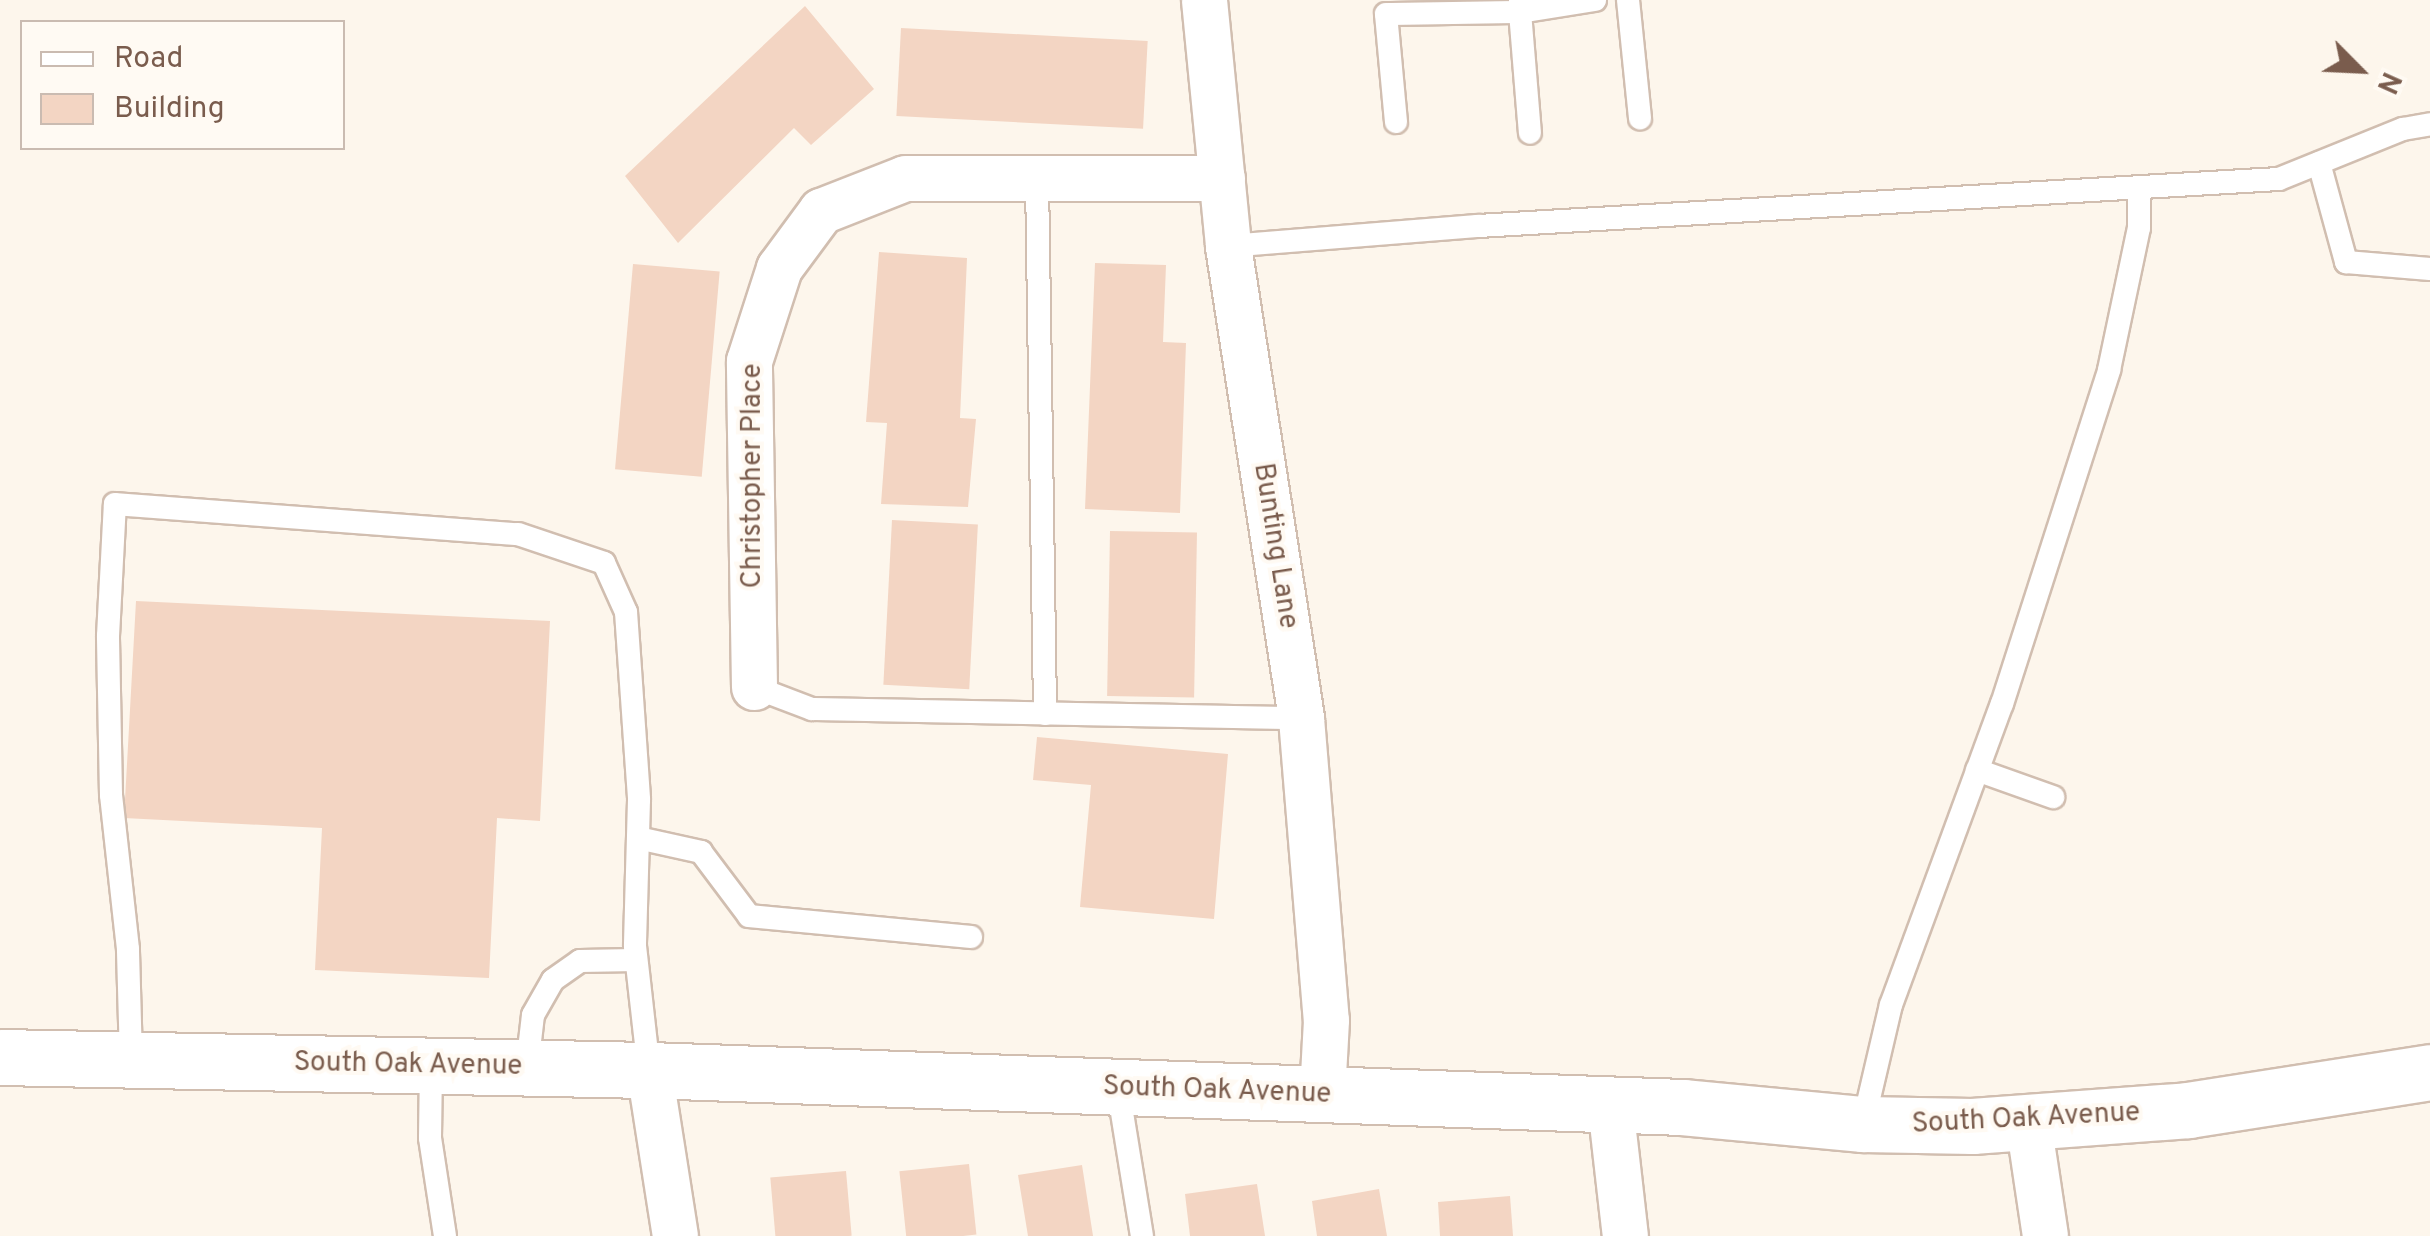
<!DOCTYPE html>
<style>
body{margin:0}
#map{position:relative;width:2430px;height:1236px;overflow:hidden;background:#fdf6ec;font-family:Overpass,sans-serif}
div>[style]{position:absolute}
.building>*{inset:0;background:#f3d5c3;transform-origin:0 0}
.roads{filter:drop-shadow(2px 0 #d1beb0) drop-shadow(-2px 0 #d1beb0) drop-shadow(0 2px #d1beb0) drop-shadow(0 -2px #d1beb0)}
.lane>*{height:22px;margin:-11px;padding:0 11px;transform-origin:11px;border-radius:11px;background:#fff}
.street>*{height:45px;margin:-22.5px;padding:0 22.5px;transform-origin:22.5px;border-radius:22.5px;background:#fff}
.secondary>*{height:55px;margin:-27.5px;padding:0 27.5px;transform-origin:27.5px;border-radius:27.5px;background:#fff}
span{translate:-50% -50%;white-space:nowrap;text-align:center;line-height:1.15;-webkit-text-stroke:8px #fffaf3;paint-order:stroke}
.street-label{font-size:28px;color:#7a5c4d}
.legend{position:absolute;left:20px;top:20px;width:325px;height:130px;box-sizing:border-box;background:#fffaf3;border:2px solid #cabbb1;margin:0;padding:12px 18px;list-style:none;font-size:30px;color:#7a5c4d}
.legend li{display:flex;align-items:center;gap:20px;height:50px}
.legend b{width:50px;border:2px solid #cabbb1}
.north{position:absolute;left:2310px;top:20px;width:100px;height:100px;-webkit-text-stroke:8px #fffaf3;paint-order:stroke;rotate:114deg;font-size:28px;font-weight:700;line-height:40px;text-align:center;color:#7a5c4d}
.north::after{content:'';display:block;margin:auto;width:35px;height:45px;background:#7a5c4d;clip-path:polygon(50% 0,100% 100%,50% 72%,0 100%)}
</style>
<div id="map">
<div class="building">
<i style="clip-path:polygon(805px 6px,874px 89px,811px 145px,794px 128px,678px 243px,625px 176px)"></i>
<i style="left:901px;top:28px;width:247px;height:88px;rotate:3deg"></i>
<i style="clip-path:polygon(879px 252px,967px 258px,960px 418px,976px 419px,968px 507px,881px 504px,887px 423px,866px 422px)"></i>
<i style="clip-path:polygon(1095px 263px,1166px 265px,1163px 342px,1186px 343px,1180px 513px,1085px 509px)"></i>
<i style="left:633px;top:264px;width:87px;height:206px;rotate:5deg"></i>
<i style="left:892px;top:520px;width:86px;height:165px;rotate:3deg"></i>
<i style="left:1110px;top:531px;width:87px;height:165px;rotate:1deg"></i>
<i style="clip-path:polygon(136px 601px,550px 621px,540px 821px,497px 818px,489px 978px,315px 970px,322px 828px,124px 818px)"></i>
<i style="clip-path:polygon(1037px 737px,1228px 754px,1214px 919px,1080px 907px,1091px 785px,1033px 780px)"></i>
<i style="left:969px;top:1164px;width:71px;height:70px;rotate:84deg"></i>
<i style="clip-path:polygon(1082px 1165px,1093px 1236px,1028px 1236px,1018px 1175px)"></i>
<i style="left:846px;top:1171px;width:65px;height:76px;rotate:85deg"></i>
<i style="clip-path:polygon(1257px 1184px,1265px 1236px,1190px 1236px,1185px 1194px)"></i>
<i style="clip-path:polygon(1379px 1189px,1387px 1236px,1317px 1236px,1312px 1201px)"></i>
<i style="clip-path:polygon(1510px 1196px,1513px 1236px,1440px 1236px,1438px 1202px)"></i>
</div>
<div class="roads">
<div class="lane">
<i style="left:1520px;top:0;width:12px;rotate:90deg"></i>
<i style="left:1520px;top:12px;width:76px;rotate:-9.1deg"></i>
<i style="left:1628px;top:0;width:119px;rotate:84.2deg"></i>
<i style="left:1396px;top:122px;width:108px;rotate:-95.3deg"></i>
<i style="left:1386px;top:14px;width:134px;rotate:-0.9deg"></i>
<i style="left:1520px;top:12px;width:121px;rotate:85.3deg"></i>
<i style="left:2319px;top:163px;width:103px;rotate:74.7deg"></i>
<i style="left:2346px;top:262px;width:84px;rotate:4.8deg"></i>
<i style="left:1037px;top:178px;width:536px;rotate:89.14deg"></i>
<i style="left:1228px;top:246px;width:251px;rotate:-4.6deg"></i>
<i style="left:1478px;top:226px;width:802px;rotate:-3.36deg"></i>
<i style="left:2279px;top:179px;width:134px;rotate:-22deg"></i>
<i style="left:2403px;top:129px;width:27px;rotate:-10deg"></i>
<i style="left:754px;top:687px;width:62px;rotate:20.8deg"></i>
<i style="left:812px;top:709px;width:489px;rotate:1.1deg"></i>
<i style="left:1977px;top:770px;width:81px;rotate:19.6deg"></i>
<i style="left:638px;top:838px;width:65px;rotate:12.5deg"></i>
<i style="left:701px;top:852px;width:80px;rotate:53.1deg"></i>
<i style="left:749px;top:916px;width:223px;rotate:5.4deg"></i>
<i style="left:131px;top:1059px;width:110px;rotate:-91.6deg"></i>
<i style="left:128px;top:949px;width:155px;rotate:-96.3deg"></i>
<i style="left:111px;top:795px;width:159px;rotate:-91.1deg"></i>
<i style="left:108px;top:636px;width:132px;rotate:-87deg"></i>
<i style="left:115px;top:504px;width:404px;rotate:4.3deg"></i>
<i style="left:518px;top:534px;width:91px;rotate:18.6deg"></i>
<i style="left:604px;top:563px;width:54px;rotate:65.8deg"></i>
<i style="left:626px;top:612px;width:188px;rotate:86deg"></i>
<i style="left:639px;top:800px;width:146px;rotate:91.6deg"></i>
<i style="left:635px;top:946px;width:125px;rotate:83.6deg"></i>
<i style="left:431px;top:1066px;width:72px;rotate:90.8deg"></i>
<i style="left:430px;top:1138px;width:99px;rotate:81.3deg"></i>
<i style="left:527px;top:1067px;width:52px;rotate:-83.4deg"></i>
<i style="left:533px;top:1015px;width:40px;rotate:-60.3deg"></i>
<i style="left:553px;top:980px;width:33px;rotate:-35deg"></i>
<i style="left:580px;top:961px;width:56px;rotate:-1deg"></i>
<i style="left:1118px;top:1088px;width:150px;rotate:80.8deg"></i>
<i style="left:1863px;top:1124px;width:122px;rotate:-76.8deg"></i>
<i style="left:1891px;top:1005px;width:321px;rotate:-69.8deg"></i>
<i style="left:2002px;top:704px;width:351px;rotate:-72.2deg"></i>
<i style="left:2109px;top:370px;width:145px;rotate:-78.1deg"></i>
<i style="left:2139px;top:228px;width:41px;rotate:-90deg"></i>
</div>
<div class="street">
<i style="left:1204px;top:0;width:247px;rotate:84.4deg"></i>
<i style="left:1228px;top:246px;width:478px;rotate:81.2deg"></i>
<i style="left:1301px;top:718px;width:303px;rotate:85.3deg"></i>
<i style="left:1326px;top:1020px;width:75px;rotate:93.1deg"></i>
<i style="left:754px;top:687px;width:326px;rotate:-90.9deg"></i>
<i style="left:749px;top:361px;width:98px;rotate:-72.1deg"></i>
<i style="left:779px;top:268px;width:71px;rotate:-53.6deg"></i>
<i style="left:821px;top:211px;width:90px;rotate:-21.4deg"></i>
<i style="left:905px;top:178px;width:317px"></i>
<i style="left:649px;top:1070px;width:168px;rotate:81.1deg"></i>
<i style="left:1610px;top:1105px;width:132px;rotate:83.5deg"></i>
<i style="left:2028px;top:1122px;width:115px;rotate:81.5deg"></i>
</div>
<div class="secondary">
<i style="left:0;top:1057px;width:649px;rotate:1.15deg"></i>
<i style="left:649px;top:1070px;width:1034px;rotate:2.05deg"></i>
<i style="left:1682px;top:1107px;width:182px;rotate:5.4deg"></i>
<i style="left:1863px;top:1124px;width:109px;rotate:1.1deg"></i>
<i style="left:1972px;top:1126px;width:217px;rotate:-4.2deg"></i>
<i style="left:2188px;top:1110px;width:245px;rotate:-8.9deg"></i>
</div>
</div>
<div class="street-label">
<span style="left:753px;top:476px;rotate:-90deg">Christopher Place</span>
<span style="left:1275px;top:546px;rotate:81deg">Bunting Lane</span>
<span style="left:408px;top:1065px;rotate:1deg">South Oak Avenue</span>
<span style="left:1217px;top:1091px;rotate:2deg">South Oak Avenue</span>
<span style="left:2026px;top:1119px;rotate:-3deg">South Oak Avenue</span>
</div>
<ul class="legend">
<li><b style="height:12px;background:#fff"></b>Road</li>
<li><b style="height:28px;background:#f3d5c3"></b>Building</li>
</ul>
<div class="north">N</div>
</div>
